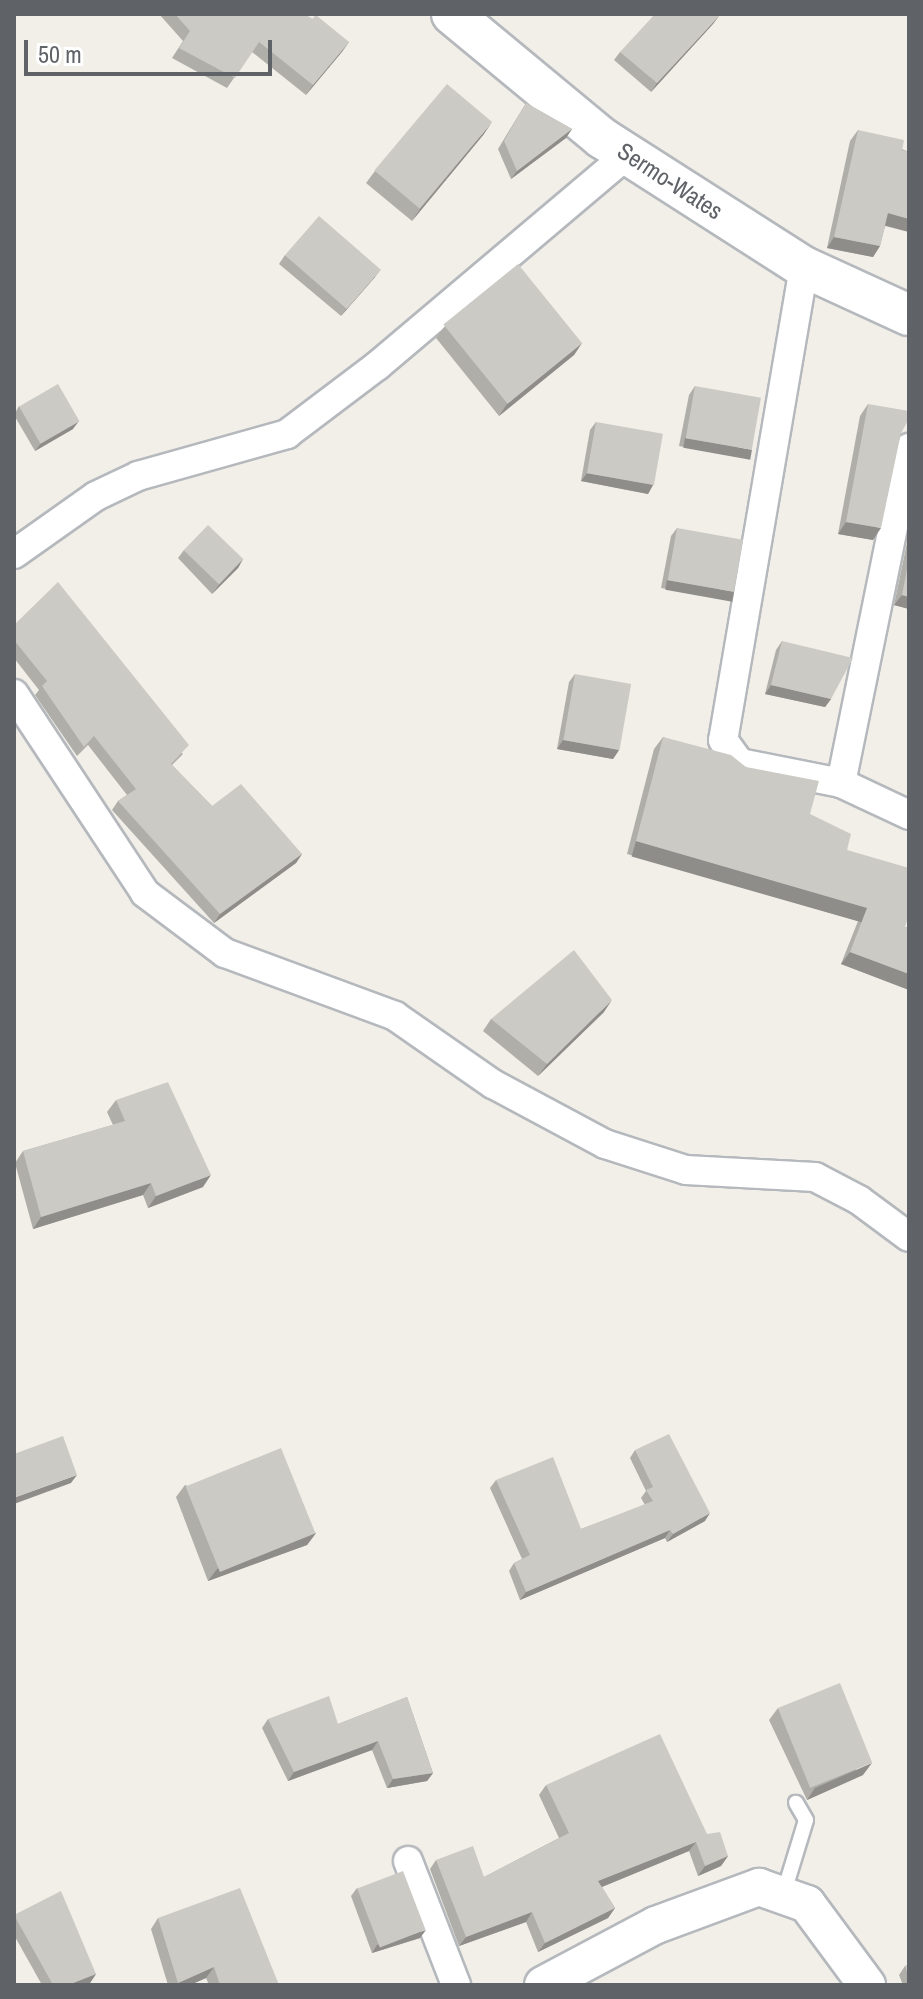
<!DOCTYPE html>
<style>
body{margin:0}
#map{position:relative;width:923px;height:1999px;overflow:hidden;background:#f1efe8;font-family:"Archivo Narrow",sans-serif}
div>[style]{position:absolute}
.roads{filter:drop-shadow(2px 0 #b5b8bc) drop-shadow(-2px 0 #b5b8bc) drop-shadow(0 2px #b5b8bc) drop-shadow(0 -2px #b5b8bc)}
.service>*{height:14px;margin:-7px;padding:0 7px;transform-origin:7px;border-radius:7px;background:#fff}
.minor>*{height:28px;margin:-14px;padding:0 14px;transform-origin:14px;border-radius:14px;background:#fff}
.tertiary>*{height:36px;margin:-18px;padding:0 18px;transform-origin:18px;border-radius:18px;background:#fff}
.secondary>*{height:40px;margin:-20px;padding:0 20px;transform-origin:20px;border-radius:20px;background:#fff}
.wall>*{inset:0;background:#afaea9}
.shaded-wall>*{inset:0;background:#8f8d8a;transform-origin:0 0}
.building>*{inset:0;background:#cccac5;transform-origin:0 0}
span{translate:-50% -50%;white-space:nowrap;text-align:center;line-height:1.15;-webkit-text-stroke:7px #fff;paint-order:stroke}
.street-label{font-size:24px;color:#5f6368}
.frame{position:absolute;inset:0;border:16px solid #5f6368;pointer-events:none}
.scale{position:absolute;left:24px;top:40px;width:248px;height:36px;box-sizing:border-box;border:4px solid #5f6368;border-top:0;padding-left:10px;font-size:24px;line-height:28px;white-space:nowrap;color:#5f6368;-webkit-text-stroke:6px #fff;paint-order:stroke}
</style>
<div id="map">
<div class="roads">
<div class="service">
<i style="left:784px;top:1892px;width:75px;rotate:-73deg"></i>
<i style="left:806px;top:1820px;width:20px;rotate:-120deg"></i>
</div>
<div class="minor">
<i style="left:804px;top:267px;width:480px;rotate:99.7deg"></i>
<i style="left:723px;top:740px;width:29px;rotate:54deg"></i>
<i style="left:740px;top:763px;width:103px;rotate:11.2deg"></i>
<i style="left:841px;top:783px;width:75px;rotate:25.2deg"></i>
<i style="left:14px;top:554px;width:100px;rotate:-35.3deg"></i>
<i style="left:96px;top:496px;width:47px;rotate:-25.5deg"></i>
<i style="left:138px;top:476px;width:155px;rotate:-15.7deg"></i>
<i style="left:287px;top:434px;width:113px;rotate:-37.1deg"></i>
<i style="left:377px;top:366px;width:329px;rotate:-40.2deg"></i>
<i style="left:14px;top:694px;width:238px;rotate:56.6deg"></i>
<i style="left:145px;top:893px;width:100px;rotate:36.9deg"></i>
<i style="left:225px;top:953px;width:181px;rotate:20.3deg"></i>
<i style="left:395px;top:1016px;width:119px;rotate:34.8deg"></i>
<i style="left:493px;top:1084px;width:127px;rotate:28.2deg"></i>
<i style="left:605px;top:1144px;width:85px;rotate:17.8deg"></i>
<i style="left:686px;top:1170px;width:129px;rotate:3.1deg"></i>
<i style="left:815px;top:1177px;width:50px;rotate:27.6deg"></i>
<i style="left:859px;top:1200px;width:62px;rotate:36.5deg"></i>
<i style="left:841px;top:783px;width:342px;rotate:-78.5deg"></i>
<i style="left:408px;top:1861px;width:133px;rotate:68.8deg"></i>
</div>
<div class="tertiary">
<i style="left:543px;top:1985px;width:128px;rotate:-28deg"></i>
<i style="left:656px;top:1925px;width:110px;rotate:-20.3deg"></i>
<i style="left:759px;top:1887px;width:51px;rotate:19.5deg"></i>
<i style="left:807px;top:1904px;width:101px;rotate:53.5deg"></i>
</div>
<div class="secondary">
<i style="left:452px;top:14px;width:195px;rotate:39.6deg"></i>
<i style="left:602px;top:138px;width:240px;rotate:32.6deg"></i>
<i style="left:804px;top:267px;width:115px;rotate:24.6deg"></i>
</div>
</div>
<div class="wall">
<i style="clip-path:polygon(159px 14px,304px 14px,349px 42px,306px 95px,252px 52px,227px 88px,172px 58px,183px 41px)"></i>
<i style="clip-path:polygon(719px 16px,713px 24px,651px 92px,614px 60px,620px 52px)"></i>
<i style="clip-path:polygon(526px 103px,572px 129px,566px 138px,511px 179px,498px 149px)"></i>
<i style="clip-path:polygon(858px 130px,909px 152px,909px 232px,885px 226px,880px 246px,873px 257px,827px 248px,850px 141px)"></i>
<i style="clip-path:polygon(484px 134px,412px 221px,366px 183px,375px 171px)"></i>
<i style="clip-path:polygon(285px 255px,375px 277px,341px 316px,279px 264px)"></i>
<i style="clip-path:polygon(445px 326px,582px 343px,574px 355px,499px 416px,436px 338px)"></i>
<i style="clip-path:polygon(695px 386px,746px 458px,679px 446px,689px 395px)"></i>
<i style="clip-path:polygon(868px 404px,901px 433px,873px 540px,838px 534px,860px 416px)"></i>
<i style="clip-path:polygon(19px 406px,73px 429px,35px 451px,14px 415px)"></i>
<i style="clip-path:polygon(596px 422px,653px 485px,648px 494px,581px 481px,590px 430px)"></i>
<i style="clip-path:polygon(677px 528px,728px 600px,661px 588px,671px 536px)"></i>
<i style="clip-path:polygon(909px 533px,909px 609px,894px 605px)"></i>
<i style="clip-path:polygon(184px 550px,243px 559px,238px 568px,212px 594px,178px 558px)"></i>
<i style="clip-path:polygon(14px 625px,183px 754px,172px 765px,212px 806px,302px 854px,296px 863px,214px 923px,112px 810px,118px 801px,127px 795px,88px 745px,77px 756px,35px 695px,39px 690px,14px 658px)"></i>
<i style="clip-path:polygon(782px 641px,831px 699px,825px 707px,765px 694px,776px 650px)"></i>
<i style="clip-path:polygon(575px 674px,619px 750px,613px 759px,557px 749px,569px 682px)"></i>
<i style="clip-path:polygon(663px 737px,746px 767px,810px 814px,847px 850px,905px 927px,909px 928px,909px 990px,841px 964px,858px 921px,627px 854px,654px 749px)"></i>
<i style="clip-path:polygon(604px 1012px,538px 1076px,483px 1031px,491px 1019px)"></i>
<i style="clip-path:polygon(116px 1100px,203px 1187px,148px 1208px,143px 1195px,33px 1229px,15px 1163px,23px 1151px,113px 1125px,107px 1112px)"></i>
<i style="clip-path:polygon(635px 1450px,705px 1521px,667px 1542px,665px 1538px,520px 1600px,509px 1571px,514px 1563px,522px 1559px,490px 1488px,496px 1480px,581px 1529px,645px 1505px,641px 1498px,646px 1491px,630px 1458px)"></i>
<i style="clip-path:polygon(185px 1485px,316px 1533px,307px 1545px,208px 1581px,176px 1497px)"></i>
<i style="clip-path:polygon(407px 1697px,433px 1773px,427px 1781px,387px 1788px,372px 1750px,288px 1781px,262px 1728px,268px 1719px,338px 1724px)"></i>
<i style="clip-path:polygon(778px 1708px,863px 1775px,807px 1800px,769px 1720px)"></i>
<i style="clip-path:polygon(546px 1785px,707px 1834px,728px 1856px,721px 1866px,698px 1876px,689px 1851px,602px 1887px,615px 1908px,608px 1918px,538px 1952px,526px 1922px,459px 1946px,430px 1869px,436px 1860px,484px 1877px,559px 1838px,539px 1795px)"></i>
<i style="clip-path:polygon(357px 1888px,420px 1938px,372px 1953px,351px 1896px)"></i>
<i style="clip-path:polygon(14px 1915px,96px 1974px,90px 1983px,84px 1985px,42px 1985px,14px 1935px)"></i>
<i style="clip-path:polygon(158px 1918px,279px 1985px,209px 1985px,206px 1978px,190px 1985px,168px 1985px,151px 1929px)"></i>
<i style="clip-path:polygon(909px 1964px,909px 1985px,903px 1985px,899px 1975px,905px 1966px)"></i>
</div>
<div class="shaded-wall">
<i style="clip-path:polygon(719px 16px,713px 24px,651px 92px,657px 83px)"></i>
<i style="clip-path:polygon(349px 42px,342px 52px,306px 95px,313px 85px)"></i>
<i style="clip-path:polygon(492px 122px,484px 134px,412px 221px,420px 209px)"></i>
<i style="clip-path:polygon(572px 129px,566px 138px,511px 179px,517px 171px)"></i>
<i style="clip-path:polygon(888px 213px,909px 219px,909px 232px,880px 224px)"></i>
<i style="clip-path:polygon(834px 237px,880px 246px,873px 257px,827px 248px)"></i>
<i style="clip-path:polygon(381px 269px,375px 277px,341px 316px,347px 308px)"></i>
<i style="clip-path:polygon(582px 343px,574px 355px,499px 416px,507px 404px)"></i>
<i style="clip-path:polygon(79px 421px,73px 429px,35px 451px,41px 443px)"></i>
<i style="left:685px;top:438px;width:68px;height:10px;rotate:10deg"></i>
<i style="clip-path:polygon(587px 473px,653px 485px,648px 494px,581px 481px)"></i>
<i style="clip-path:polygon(846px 522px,881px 528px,873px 540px,838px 534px)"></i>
<i style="clip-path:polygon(243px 559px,238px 568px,212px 594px,218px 586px)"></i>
<i style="left:667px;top:580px;width:68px;height:10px;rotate:10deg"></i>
<i style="clip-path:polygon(902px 595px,909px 597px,909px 609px,894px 605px)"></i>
<i style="clip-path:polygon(771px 685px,831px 699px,825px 707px,765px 694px)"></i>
<i style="clip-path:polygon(563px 740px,619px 750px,613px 759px,557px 749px)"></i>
<i style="left:636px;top:841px;width:241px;height:16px;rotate:16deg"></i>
<i style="clip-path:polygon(302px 854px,296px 863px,214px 923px,220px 914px)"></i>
<i style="clip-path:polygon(850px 952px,909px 974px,909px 990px,841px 964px)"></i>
<i style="clip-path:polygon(612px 1000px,604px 1012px,538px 1076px,547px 1064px)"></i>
<i style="clip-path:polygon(211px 1175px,203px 1187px,148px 1208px,156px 1196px)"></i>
<i style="clip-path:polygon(151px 1183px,143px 1195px,33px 1229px,41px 1217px)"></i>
<i style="clip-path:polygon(77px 1475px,71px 1483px,14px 1504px,14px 1499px,16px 1497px)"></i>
<i style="clip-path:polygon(710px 1513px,705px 1521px,667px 1542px,673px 1534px)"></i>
<i style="clip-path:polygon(670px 1530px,665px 1538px,520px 1600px,526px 1592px)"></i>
<i style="clip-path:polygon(316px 1533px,307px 1545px,208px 1581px,217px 1569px)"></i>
<i style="clip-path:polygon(378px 1741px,372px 1750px,288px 1781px,294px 1772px)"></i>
<i style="clip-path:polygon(872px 1763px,863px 1775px,807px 1800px,815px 1788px)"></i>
<i style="clip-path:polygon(433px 1773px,427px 1781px,387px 1788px,393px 1779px)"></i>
<i style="clip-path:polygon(696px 1842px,689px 1851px,592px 1891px,598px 1881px)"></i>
<i style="clip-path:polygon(728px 1856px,721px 1866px,698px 1876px,705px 1866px)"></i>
<i style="clip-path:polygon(615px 1908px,608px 1918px,538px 1952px,545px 1943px)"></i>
<i style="clip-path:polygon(532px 1912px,526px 1922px,459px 1946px,466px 1937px)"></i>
<i style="clip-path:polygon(426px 1930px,420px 1938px,372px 1953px,377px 1945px)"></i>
<i style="clip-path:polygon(214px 1967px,206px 1978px,190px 1985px,177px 1985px,178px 1983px)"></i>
<i style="clip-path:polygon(96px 1974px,90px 1983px,84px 1985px,68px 1985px)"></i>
</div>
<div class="building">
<i style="clip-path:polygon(175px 14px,304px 14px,312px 19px,316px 15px,349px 42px,313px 85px,259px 42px,235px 78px,179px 48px,190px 31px)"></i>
<i style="clip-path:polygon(655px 14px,717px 14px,719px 16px,657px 83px,620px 52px)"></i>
<i style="left:447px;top:84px;width:59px;height:113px;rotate:40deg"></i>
<i style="clip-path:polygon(526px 103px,572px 129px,517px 171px,504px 141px)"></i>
<i style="clip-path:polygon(858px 130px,904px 140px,902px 150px,909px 152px,909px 219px,888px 213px,880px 246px,834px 237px)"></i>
<i style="left:319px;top:216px;width:82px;height:52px;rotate:41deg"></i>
<i style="left:518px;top:264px;width:102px;height:96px;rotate:51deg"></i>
<i style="left:58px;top:384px;width:43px;height:45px;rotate:60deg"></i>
<i style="left:695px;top:386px;width:67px;height:53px;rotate:10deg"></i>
<i style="clip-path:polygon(868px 404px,909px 411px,909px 419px,901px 433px,881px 528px,846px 522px)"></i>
<i style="left:596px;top:422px;width:68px;height:52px;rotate:10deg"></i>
<i style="left:208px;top:525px;width:49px;height:35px;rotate:44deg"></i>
<i style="left:677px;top:528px;width:67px;height:53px;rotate:10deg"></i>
<i style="clip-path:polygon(909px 559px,909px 597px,902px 595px)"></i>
<i style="clip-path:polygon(58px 582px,189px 745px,171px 764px,212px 806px,241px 784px,302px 854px,220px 914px,118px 801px,136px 789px,94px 736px,84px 747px,42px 686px,47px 681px,14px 640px,14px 625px)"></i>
<i style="clip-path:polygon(782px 641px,853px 658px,831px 699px,771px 685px)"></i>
<i style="left:575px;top:674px;width:57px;height:67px;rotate:10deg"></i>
<i style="clip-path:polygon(663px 737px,731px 755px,746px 767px,819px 781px,810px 814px,851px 834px,847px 850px,909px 868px,909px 914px,905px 927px,909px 928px,909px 974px,850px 952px,867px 908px,636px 841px)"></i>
<i style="clip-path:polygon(574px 950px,612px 1000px,547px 1064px,491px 1019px)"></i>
<i style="clip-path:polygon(168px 1082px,211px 1175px,156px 1196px,151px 1183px,41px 1217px,23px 1151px,125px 1121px,116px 1100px)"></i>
<i style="clip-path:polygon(669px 1434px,710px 1513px,673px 1534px,670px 1530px,526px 1592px,514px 1563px,530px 1555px,496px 1480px,553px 1457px,581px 1529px,653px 1501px,646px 1490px,653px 1487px,635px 1450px)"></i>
<i style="clip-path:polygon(63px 1436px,77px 1475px,16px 1497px,14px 1492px,14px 1454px)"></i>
<i style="left:281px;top:1448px;width:92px;height:103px;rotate:68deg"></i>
<i style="left:840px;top:1683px;width:86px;height:67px;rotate:68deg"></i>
<i style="clip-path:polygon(329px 1696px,338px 1724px,407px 1697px,433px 1773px,393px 1779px,378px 1741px,294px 1772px,268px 1719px)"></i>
<i style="clip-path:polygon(660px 1734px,707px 1834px,720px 1832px,728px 1856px,705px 1866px,696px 1842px,598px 1881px,615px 1908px,545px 1943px,532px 1912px,466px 1937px,436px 1860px,473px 1846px,484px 1877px,569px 1833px,546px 1785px)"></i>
<i style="left:403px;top:1871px;width:63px;height:49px;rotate:69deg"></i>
<i style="clip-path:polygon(240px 1888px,279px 1985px,220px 1985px,214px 1967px,178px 1983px,158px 1918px)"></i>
<i style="clip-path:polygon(61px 1891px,96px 1974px,68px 1985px,53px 1985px,14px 1915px)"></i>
<i style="clip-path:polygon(909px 1964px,909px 1977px,905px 1966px)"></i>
</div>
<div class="street-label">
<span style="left:670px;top:181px;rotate:33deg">Sermo-Wates</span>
</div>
<div class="frame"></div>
<div class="scale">50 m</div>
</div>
